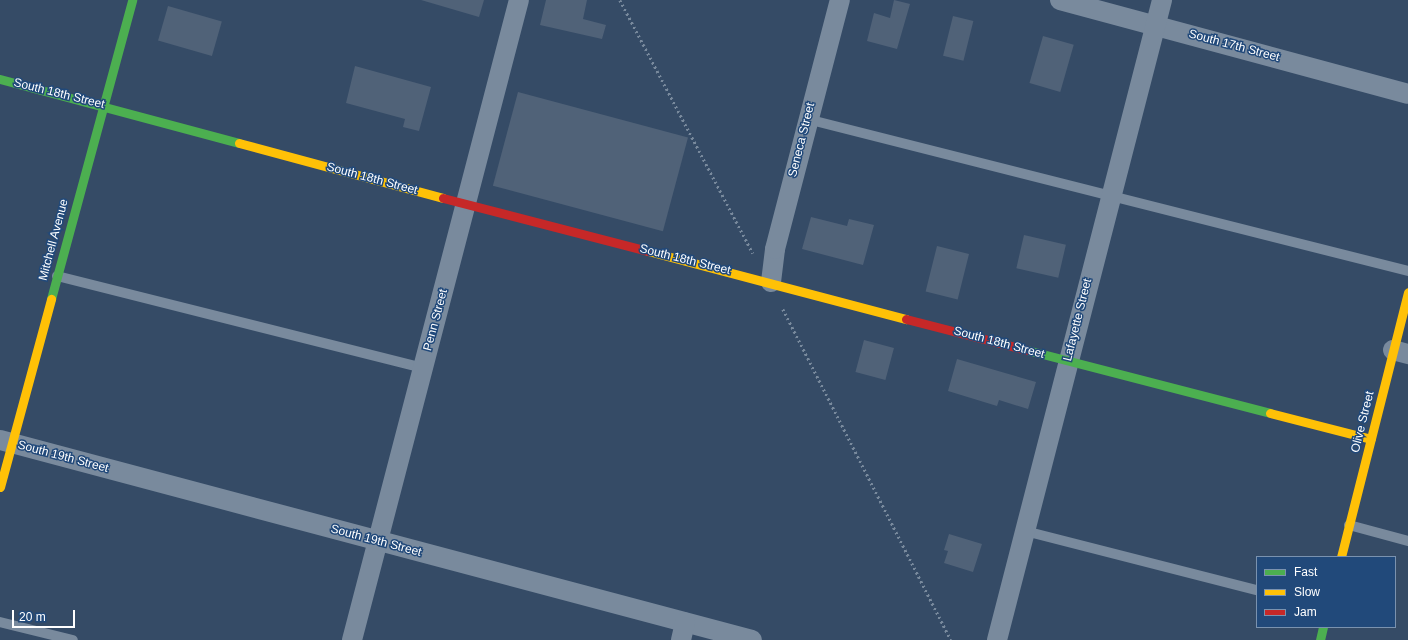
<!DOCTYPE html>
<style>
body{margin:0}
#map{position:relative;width:1408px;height:640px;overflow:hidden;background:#354b66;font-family:Arial,sans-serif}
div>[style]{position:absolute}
.building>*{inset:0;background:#506278;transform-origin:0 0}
.path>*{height:2.5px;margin-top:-1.25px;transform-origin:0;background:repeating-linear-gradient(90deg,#798a9d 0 2px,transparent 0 5px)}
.lane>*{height:10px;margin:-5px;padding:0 5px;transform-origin:5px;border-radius:5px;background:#798a9d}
.street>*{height:20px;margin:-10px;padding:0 10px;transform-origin:10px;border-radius:10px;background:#798a9d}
.fast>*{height:9px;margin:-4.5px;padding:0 4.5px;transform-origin:4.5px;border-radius:4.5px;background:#4caf50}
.slow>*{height:9px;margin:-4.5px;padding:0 4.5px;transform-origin:4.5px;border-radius:4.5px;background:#ffc107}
.jam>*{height:9px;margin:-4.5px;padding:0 4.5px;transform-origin:4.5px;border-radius:4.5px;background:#c62828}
span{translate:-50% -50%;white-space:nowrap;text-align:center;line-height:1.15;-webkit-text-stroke:3px #21497a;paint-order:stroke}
.street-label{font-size:12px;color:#fff}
.legend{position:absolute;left:1256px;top:556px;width:140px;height:72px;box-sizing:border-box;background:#21497a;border:1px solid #7a92af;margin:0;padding:5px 7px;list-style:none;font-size:12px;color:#fff}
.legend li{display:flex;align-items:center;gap:8px;height:20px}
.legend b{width:20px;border:1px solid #7a92af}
.scale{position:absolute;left:12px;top:610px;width:63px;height:18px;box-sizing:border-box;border:2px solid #fff;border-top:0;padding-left:5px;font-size:12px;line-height:14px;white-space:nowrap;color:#fff;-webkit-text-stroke:3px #21497a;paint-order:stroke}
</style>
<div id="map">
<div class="building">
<i style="clip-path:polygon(421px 0,484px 0,479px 17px)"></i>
<i style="clip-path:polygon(546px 0,587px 0,583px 19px,606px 25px,602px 39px,540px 25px)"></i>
<i style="clip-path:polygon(894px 0,910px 4px,897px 49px,867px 41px,874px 13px,890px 18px)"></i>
<i style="left:168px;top:6px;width:56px;height:36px;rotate:16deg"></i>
<i style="left:953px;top:16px;width:21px;height:41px;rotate:14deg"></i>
<i style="left:1043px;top:36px;width:32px;height:49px;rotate:16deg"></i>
<i style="clip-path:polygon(355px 66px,431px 87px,419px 131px,403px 127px,405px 119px,346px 103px)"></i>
<i style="left:518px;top:92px;width:176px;height:97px;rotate:15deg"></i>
<i style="clip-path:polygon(811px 217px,847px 226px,849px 219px,874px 225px,863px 265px,802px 249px)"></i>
<i style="left:1024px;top:235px;width:43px;height:34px;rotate:13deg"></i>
<i style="left:937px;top:246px;width:33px;height:47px;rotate:14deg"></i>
<i style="left:864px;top:340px;width:31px;height:33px;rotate:15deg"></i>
<i style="clip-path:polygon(957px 359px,1036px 382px,1028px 409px,999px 400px,997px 406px,948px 391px)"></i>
<i style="clip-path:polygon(949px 534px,982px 544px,973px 572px,944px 563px,948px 551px,944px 550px)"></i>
</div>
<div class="path">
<i style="left:620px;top:0;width:286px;rotate:62.3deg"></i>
<i style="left:783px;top:309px;width:371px;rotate:63.1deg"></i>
</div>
<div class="lane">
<i style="left:807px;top:119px;width:620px;rotate:14.19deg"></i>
<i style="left:57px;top:276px;width:377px;rotate:14.1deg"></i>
<i style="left:1349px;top:525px;width:61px;rotate:15.2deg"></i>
<i style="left:1025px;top:531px;width:239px;rotate:14.3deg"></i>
<i style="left:0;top:622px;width:75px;rotate:13.9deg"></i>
</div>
<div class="street">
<i style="left:1060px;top:0;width:360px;rotate:15.1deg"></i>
<i style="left:771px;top:282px;width:33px;rotate:-83deg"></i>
<i style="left:775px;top:249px;width:257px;rotate:-75.4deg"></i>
<i style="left:1393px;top:350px;width:16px;rotate:15deg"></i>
<i style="left:0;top:440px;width:778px;rotate:14.89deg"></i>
<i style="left:352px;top:640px;width:661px;rotate:-75.38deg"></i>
<i style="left:681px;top:640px;width:18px;rotate:-77deg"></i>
<i style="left:997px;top:640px;width:661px;rotate:-75.54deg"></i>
</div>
<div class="fast">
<i style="left:0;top:79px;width:247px;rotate:15deg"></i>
<i style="left:51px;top:299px;width:310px;rotate:-74.8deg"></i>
<i style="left:1027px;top:350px;width:251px;rotate:14.5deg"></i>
<i style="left:1320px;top:640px;width:13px;rotate:-77deg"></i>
</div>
<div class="slow">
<i style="left:239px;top:143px;width:211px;rotate:15.1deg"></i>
<i style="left:648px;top:251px;width:267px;rotate:14.8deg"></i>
<i style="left:1270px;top:413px;width:104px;rotate:14.4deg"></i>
<i style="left:0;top:487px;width:195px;rotate:-74.8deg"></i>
<i style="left:1341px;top:557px;width:273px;rotate:-75.8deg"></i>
</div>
<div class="jam">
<i style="left:443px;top:198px;width:212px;rotate:14.5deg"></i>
<i style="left:906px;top:319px;width:125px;rotate:14.4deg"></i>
</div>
<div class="street-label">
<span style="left:1234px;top:46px;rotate:15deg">South 17th Street</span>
<span style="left:59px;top:94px;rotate:14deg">South 18th Street</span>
<span style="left:802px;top:140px;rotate:-76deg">Seneca Street</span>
<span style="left:372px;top:179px;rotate:15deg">South 18th Street</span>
<span style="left:54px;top:240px;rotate:-75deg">Mitchell Avenue</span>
<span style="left:685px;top:260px;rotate:14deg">South 18th Street</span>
<span style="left:436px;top:320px;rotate:-75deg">Penn Street</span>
<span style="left:1078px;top:320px;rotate:-76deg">Lafayette Street</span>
<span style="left:999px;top:343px;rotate:15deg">South 18th Street</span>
<span style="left:1363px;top:422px;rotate:-76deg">Olive Street</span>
<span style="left:63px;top:457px;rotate:15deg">South 19th Street</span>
<span style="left:376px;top:541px;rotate:15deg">South 19th Street</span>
</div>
<ul class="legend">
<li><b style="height:5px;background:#4caf50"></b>Fast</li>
<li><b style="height:5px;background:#ffc107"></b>Slow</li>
<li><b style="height:5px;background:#c62828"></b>Jam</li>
</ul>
<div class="scale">20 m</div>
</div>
